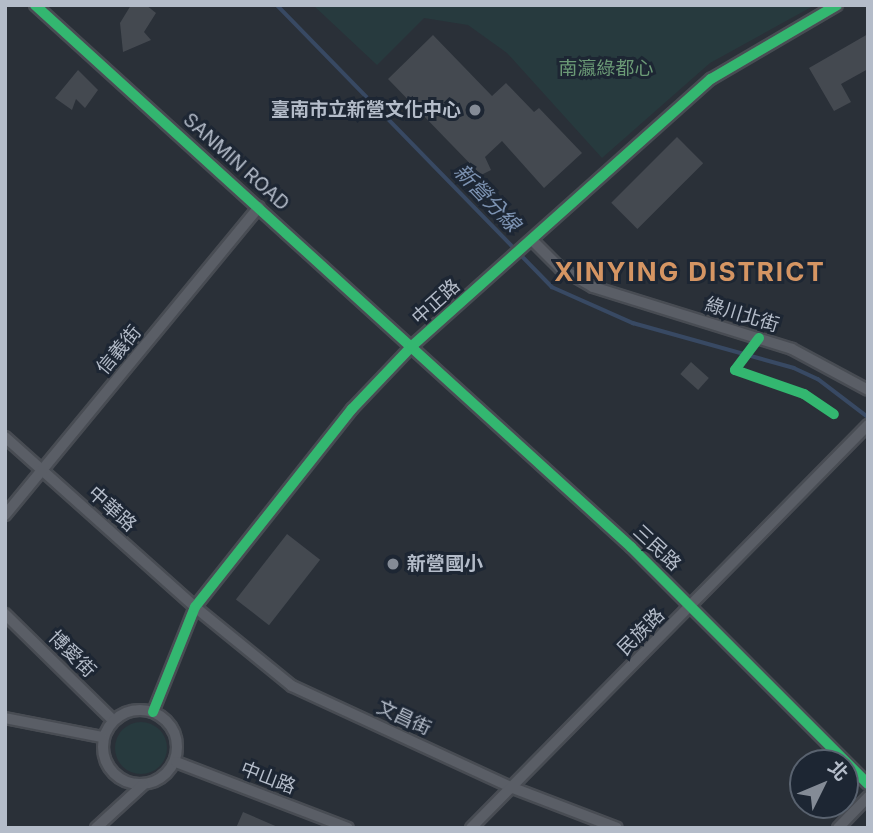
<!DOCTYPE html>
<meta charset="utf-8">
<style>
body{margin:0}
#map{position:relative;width:873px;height:833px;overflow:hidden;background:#2a3038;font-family:Inter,"Noto Sans TC",sans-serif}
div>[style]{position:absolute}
.green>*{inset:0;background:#273a3e}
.round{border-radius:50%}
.stream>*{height:3.5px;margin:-1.75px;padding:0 1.75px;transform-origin:1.75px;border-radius:1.75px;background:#384963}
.building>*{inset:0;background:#444950;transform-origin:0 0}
.roads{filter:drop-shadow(2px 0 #484c53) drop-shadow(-2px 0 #484c53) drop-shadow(0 2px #484c53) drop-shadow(0 -2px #484c53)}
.minor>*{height:10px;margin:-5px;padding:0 5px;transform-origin:5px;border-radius:5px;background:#5a5e66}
.minor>.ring{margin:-5px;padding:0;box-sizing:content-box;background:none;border:10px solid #5a5e66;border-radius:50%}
.cycleway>*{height:10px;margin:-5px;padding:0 5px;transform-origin:5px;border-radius:5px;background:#33b770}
.dots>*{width:19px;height:19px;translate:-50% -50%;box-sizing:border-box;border:4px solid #1d2633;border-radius:50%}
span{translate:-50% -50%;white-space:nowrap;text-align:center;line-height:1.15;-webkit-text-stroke:6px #1d2633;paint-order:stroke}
.park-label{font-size:19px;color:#6b9a76}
.poi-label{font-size:19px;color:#b4bcc9;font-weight:700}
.right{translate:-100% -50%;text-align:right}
.left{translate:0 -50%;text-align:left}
.street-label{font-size:19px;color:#b4bcc9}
.water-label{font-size:21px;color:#7c92b1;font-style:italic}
.district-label{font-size:26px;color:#d59563;font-weight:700;letter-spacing:2px}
.frame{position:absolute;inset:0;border:7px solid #b4bcc9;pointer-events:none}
.north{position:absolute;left:789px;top:749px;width:70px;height:70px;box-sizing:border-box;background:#1d2633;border:2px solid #59626f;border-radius:50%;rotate:47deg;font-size:19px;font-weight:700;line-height:28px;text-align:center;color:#b4bcc9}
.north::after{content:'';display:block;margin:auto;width:24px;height:32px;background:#848b96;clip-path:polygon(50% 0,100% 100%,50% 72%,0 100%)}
</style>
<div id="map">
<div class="green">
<i style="clip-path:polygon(313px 5px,815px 5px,710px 63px,602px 158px,507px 53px,468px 25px,424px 18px,377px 65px)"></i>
<i class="round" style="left:115px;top:722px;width:52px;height:52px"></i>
</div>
<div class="stream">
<i style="left:277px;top:5px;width:394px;rotate:45.7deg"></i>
<i style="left:552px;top:287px;width:89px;rotate:24deg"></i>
<i style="left:633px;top:323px;width:167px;rotate:15.6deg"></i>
<i style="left:794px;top:368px;width:26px;rotate:25deg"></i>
<i style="left:818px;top:379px;width:63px;rotate:37.2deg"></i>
</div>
<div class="building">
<i style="clip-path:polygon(131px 5px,146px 5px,156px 13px,144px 32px,151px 40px,123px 52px,120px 23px)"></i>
<i style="clip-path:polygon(868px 34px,868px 69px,841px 84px,851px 102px,834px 111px,809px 68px)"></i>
<i style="clip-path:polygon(433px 35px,492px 96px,506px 83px,534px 112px,539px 108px,582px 153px,544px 188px,502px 141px,485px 157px,491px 170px,481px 175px,388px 79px)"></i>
<i style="clip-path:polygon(78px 70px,98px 90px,85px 108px,76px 99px,72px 110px,55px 98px)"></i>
<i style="left:677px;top:137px;width:37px;height:93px;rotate:45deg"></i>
<i style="left:691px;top:362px;width:24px;height:16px;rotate:42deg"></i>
<i style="left:287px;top:534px;width:42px;height:83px;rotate:38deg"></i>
<i style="clip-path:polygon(243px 812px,280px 828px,236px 828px)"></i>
</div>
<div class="roads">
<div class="minor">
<i style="left:35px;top:5px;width:806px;rotate:42.28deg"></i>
<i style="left:631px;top:547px;width:335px;rotate:45deg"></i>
<i style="left:532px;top:240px;width:40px;rotate:45deg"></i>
<i style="left:560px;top:268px;width:38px;rotate:30deg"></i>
<i style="left:593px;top:287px;width:208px;rotate:17.3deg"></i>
<i style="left:792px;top:349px;width:86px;rotate:28.3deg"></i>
<i style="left:5px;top:437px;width:255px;rotate:41.8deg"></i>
<i style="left:195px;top:607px;width:125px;rotate:39.2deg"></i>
<i style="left:292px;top:686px;width:243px;rotate:24.8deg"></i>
<i style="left:513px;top:788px;width:111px;rotate:21deg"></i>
<i style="left:5px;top:515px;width:399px;rotate:-50.5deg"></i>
<i style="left:5px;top:614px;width:151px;rotate:44.5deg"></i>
<i class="ring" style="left:103px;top:710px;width:64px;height:64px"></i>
<i style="left:153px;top:712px;width:113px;rotate:-68.2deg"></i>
<i style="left:195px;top:607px;width:253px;rotate:-51.6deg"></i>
<i style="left:352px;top:409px;width:87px;rotate:-46.4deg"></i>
<i style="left:412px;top:346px;width:401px;rotate:-41.8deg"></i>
<i style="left:711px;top:79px;width:146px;rotate:-30.4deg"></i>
<i style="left:5px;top:718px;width:99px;rotate:11.1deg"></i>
<i style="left:176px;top:762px;width:184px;rotate:21deg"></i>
<i style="left:96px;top:828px;width:64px;rotate:-42.5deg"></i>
<i style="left:471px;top:828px;width:566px;rotate:-45.43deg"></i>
<i style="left:838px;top:828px;width:43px;rotate:-45.9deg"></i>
</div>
</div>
<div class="cycleway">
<i style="left:35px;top:5px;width:806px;rotate:42.28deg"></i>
<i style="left:631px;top:547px;width:335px;rotate:45deg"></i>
<i style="left:759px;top:338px;width:40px;rotate:127deg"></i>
<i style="left:735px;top:370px;width:73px;rotate:19.2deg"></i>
<i style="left:804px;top:394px;width:36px;rotate:34deg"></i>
<i style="left:153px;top:712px;width:113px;rotate:-68.2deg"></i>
<i style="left:195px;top:607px;width:253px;rotate:-51.6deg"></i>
<i style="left:352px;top:409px;width:87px;rotate:-46.4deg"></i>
<i style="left:412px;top:346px;width:401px;rotate:-41.8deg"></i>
<i style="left:711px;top:79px;width:146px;rotate:-30.4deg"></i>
</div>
<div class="dots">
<i style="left:475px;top:110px;background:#848b96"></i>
<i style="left:393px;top:564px;background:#848b96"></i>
</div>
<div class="park-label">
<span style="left:606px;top:69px">南瀛綠都心</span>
</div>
<div class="poi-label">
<span class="right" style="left:461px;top:110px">臺南市立新營文化中心</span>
<span class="left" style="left:407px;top:564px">新營國小</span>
</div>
<div class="street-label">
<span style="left:236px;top:162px;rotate:42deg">SANMIN ROAD</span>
<span style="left:436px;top:302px;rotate:-42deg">中正路</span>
<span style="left:742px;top:315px;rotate:17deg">綠川北街</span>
<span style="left:119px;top:350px;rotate:-50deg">信義街</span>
<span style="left:112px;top:509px;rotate:42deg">中華路</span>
<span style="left:657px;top:548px;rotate:43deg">三民路</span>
<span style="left:641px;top:632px;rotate:-45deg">民族路</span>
<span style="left:72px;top:654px;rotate:45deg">博愛街</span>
<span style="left:404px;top:718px;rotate:25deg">文昌街</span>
<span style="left:268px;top:778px;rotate:21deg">中山路</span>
</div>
<div class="water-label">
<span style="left:487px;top:198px;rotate:46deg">新營分線</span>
</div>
<div class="district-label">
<span style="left:690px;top:272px">XINYING DISTRICT</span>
</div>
<div class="frame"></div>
<div class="north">北</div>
</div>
